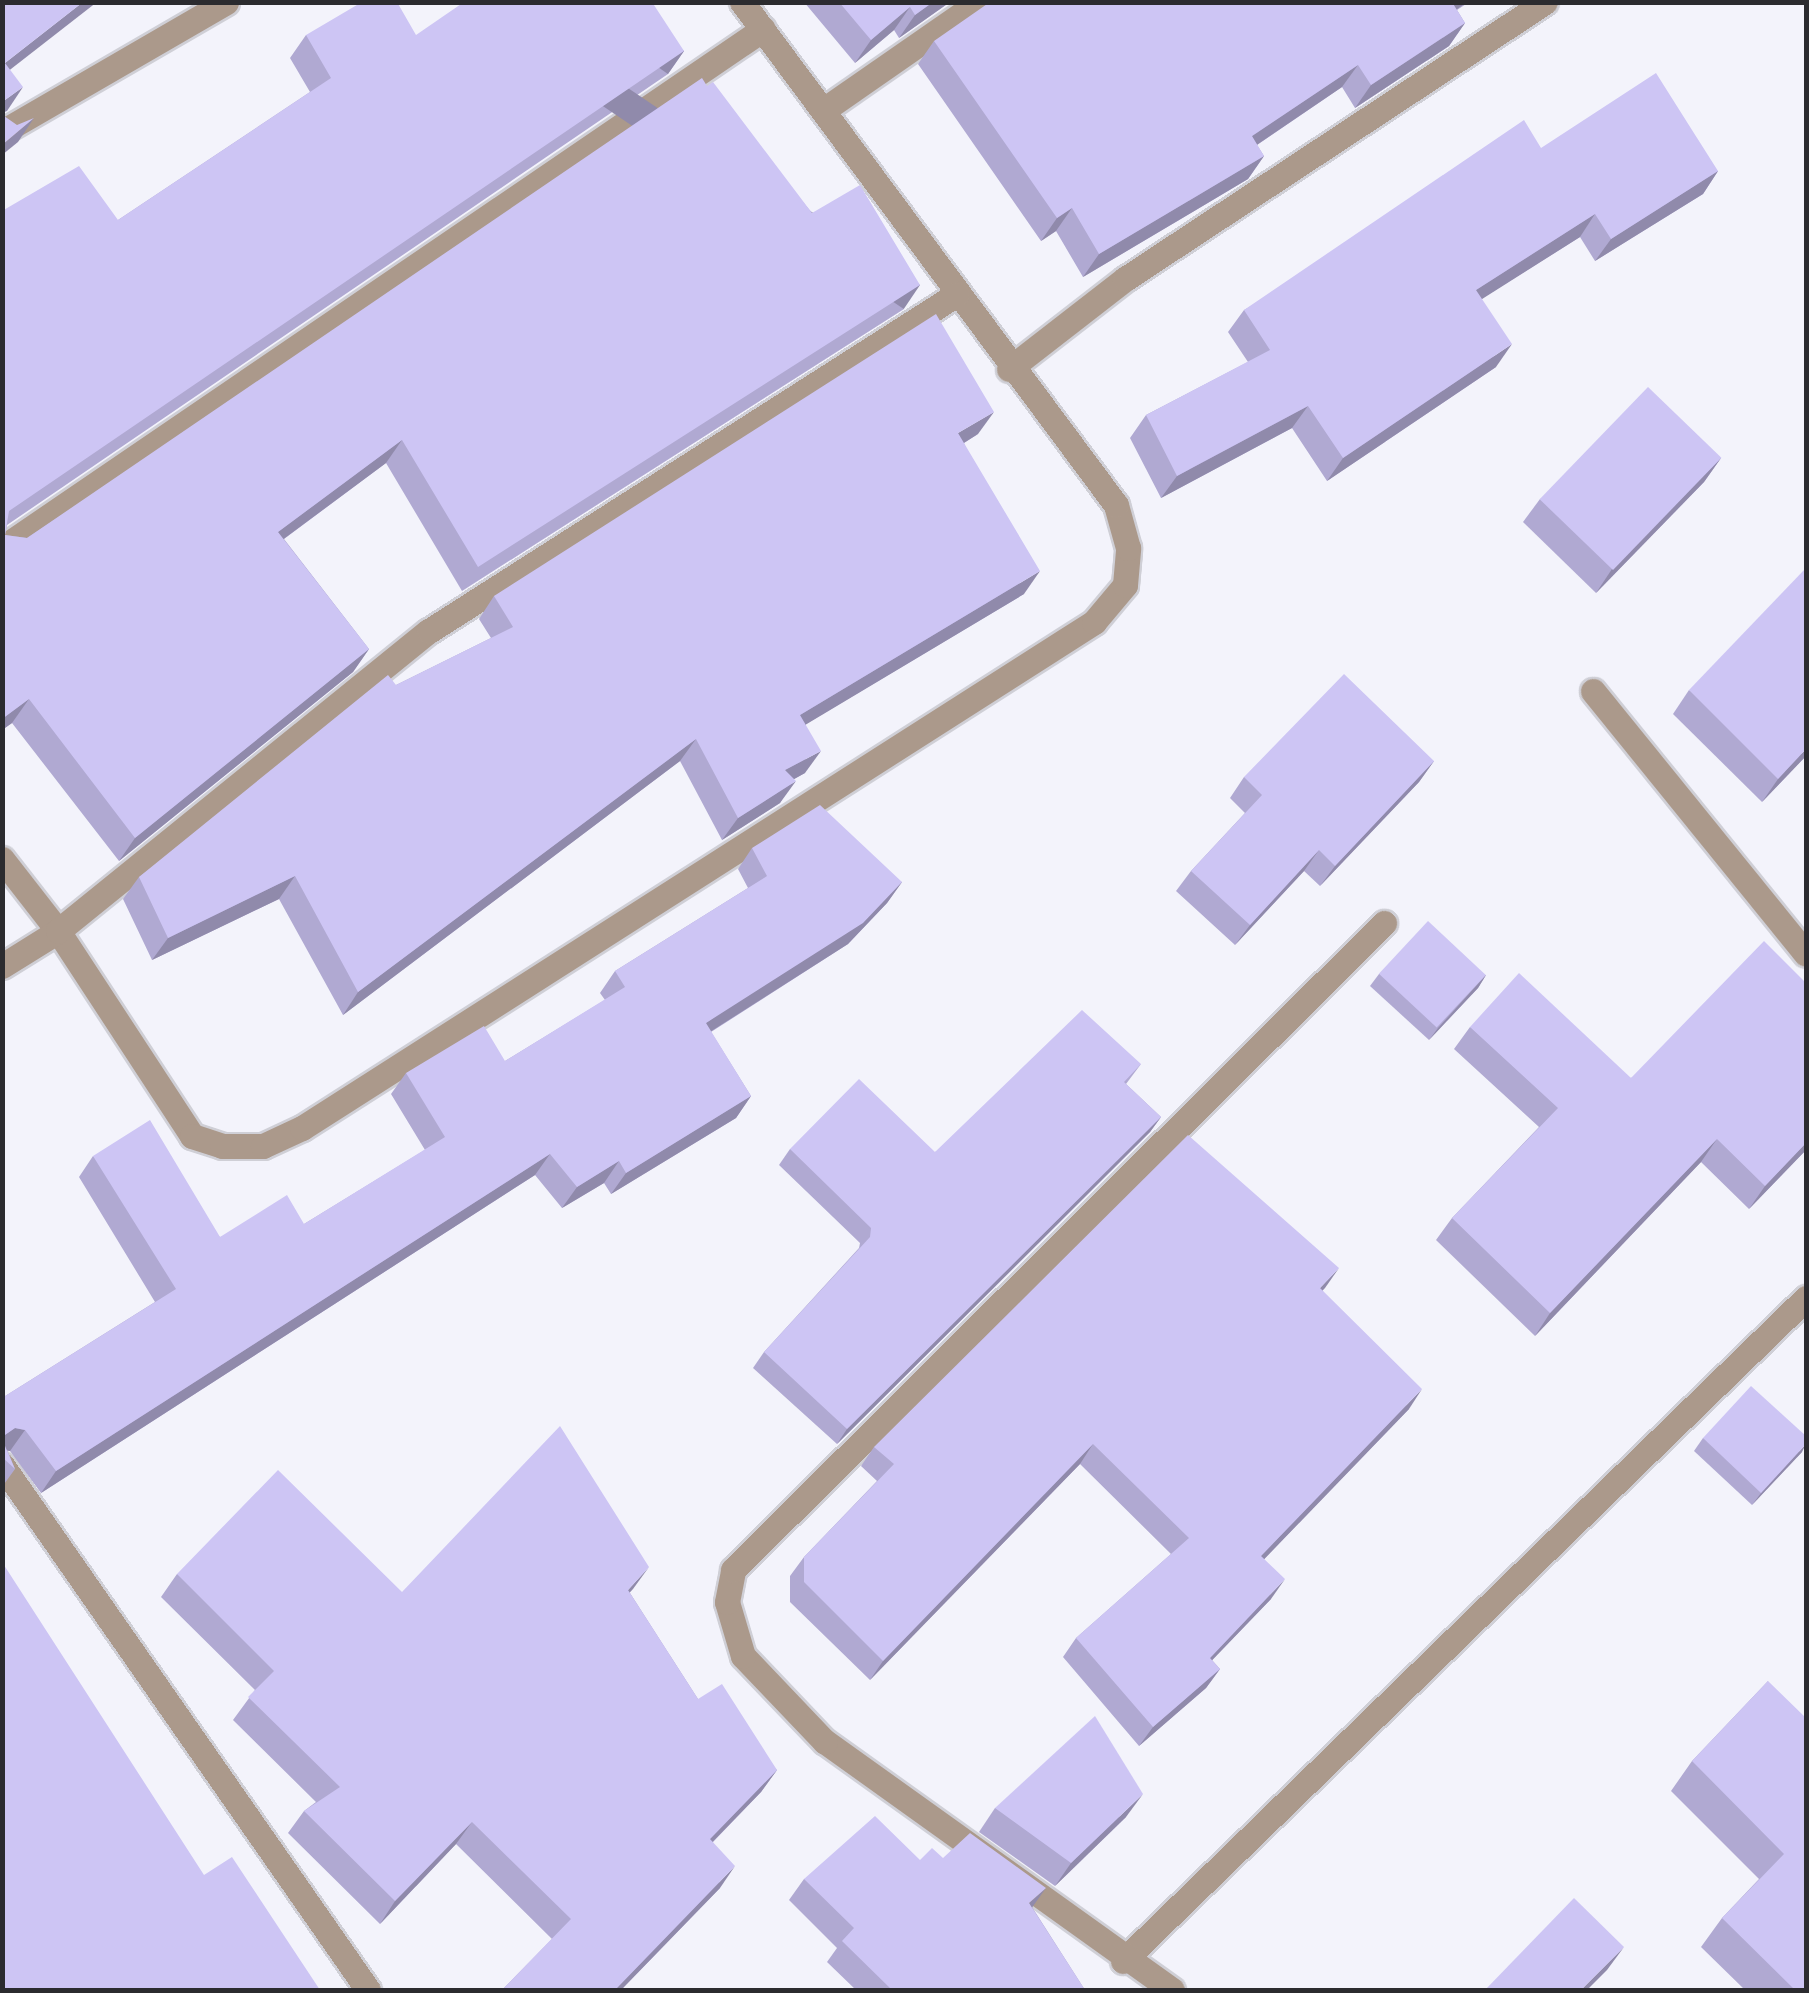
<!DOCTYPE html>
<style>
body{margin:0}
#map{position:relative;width:1809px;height:1993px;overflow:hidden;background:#f3f3fb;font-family:"Playfair Display",serif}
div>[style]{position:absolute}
.roads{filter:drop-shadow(2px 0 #cfcfd6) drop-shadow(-2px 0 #cfcfd6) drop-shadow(0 2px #cfcfd6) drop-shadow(0 -2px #cfcfd6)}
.minor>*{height:25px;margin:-12.5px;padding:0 12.5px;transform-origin:12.5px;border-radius:12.5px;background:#ab998b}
.wall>*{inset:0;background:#b0a9d2}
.shaded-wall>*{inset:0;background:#908aab;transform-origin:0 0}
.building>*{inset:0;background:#cdc5f4;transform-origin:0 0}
span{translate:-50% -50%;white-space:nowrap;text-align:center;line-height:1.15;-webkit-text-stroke:10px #fff;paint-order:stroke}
.frame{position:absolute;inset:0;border:5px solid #2b2b2f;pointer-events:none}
</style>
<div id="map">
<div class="roads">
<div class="minor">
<i style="left:825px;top:109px;width:188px;rotate:-34.8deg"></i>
<i style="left:2px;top:132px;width:259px;rotate:-30.1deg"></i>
<i style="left:1009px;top:369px;width:147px;rotate:-37.8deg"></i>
<i style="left:1125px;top:279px;width:503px;rotate:-33.41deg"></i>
<i style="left:2px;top:548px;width:921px;rotate:-34.29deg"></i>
<i style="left:1593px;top:691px;width:338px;rotate:51deg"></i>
<i style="left:2px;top:859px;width:91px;rotate:52.1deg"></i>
<i style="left:58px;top:931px;width:245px;rotate:56.8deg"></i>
<i style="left:192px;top:1136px;width:32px;rotate:18deg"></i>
<i style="left:222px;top:1146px;width:41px"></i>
<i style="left:263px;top:1146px;width:43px;rotate:-24.8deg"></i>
<i style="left:302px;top:1128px;width:940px;rotate:-32.57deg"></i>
<i style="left:1094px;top:622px;width:48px;rotate:-50deg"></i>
<i style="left:1125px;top:585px;width:37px;rotate:-85deg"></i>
<i style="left:1128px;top:548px;width:45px;rotate:-105.6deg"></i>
<i style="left:1116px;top:505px;width:627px;rotate:-126.63deg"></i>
<i style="left:2px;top:966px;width:66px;rotate:-32deg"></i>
<i style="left:58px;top:931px;width:477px;rotate:-39deg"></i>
<i style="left:429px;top:631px;width:626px;rotate:-32.55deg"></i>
<i style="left:2px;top:1465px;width:640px;rotate:55.12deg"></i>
<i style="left:1123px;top:1961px;width:952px;rotate:-44.15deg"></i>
<i style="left:1172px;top:1990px;width:427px;rotate:-144.4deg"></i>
<i style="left:825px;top:1742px;width:119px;rotate:-133.6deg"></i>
<i style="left:743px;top:1656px;width:56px;rotate:-106.5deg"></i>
<i style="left:727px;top:1602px;width:33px;rotate:-79deg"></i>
<i style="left:733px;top:1570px;width:918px;rotate:-44.82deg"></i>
</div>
</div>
<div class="wall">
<i style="clip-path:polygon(804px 2px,950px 2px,899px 38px,894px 30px,855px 63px)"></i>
<i style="clip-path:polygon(1466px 4px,1457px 10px,1465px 23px,1449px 46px,1355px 108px,1342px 87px,1257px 145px,1264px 156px,1248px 179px,1083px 277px,1056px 231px,1041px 241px,918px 64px,934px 41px)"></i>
<i style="clip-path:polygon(306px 35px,416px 35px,684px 51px,668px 74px,7px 525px,5px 535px,27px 538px,707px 86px,812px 213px,904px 309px,462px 591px,386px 463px,284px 539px,369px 649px,353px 672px,119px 861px,12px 723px,2px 730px,2px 211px,118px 220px,310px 92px,290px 58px)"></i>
<i style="clip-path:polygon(1541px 148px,1718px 171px,1703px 194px,1595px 261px,1580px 237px,1481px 299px,1496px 367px,1327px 481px,1292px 428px,1161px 498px,1130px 438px,1146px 415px,1248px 362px,1228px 332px,1244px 310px)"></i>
<i style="clip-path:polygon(978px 434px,964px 443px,1024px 594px,806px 724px,805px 773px,794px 779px,780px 803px,722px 840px,680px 761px,343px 1015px,279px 899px,152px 960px,123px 899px,139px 877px,396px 685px,491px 638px,479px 619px,494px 596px)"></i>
<i style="clip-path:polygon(1721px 458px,1704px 482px,1596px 593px,1523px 522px,1540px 499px)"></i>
<i style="clip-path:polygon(1689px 690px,1806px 756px,1762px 802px,1673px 714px)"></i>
<i style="clip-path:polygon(1434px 761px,1419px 782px,1320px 886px,1304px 871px,1235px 945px,1176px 891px,1191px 871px,1245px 813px,1230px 798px,1244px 777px)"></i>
<i style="clip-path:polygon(752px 848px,902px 882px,887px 903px,848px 944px,711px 1032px,751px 1096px,736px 1118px,611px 1194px,604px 1183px,562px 1208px,535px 1175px,41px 1493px,10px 1451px,7px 1450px,15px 1469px,2px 1487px,2px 1398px,155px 1302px,79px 1177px,93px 1156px,220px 1237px,304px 1224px,425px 1150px,391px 1094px,406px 1073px,505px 1061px,605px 1000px,600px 993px,615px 971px,748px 888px,738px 869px)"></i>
<i style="clip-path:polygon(1379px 974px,1486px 975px,1478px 988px,1429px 1040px,1370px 986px)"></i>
<i style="clip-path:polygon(1806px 983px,1806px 1150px,1749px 1209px,1701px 1162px,1535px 1336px,1436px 1240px,1452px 1218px,1539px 1127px,1454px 1049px,1470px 1027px,1631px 1078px)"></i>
<i style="clip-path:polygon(1141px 1064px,1126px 1084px,1161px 1117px,1150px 1132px,837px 1444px,753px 1368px,764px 1352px,859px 1248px,860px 1243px,779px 1165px,790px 1149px,935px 1152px)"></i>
<i style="clip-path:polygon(1322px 1290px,1409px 1409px,1264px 1559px,1271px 1599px,1212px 1660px,1220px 1669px,1206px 1688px,1139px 1746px,1063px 1657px,1076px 1638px,1171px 1554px,1080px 1464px,870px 1680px,790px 1602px,790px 1576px,804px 1557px,877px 1481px,861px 1466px,874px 1447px)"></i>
<i style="clip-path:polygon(1703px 1438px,1802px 1452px,1752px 1505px,1694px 1451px)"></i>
<i style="clip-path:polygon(177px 1574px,402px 1592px,630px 1593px,698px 1699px,777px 1770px,761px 1792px,713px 1842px,720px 1888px,621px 1990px,502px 1990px,552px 1939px,456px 1844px,380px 1924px,288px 1833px,304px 1811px,316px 1802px,233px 1720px,255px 1690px,161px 1597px)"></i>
<i style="clip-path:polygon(1768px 1681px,1806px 1990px,1745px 1990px,1701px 1947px,1722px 1918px,1759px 1879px,1671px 1791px,1692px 1761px)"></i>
<i style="clip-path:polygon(995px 1808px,1126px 1817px,1055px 1886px,979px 1832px)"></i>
<i style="clip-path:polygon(943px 1858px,1032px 1907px,1085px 1990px,856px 1990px,827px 1962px,837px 1948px,789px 1900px,804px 1879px,920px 1860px)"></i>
</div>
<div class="shaded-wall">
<i style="clip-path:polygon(83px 2px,97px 2px,2px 76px,5px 63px)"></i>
<i style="clip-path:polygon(933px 2px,950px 2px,899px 38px,915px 15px)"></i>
<i style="clip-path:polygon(1451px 2px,1467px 2px,1436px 24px)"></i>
<i style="clip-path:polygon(910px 7px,894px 30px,855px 63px,871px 40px)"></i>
<i style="clip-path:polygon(1465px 23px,1449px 46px,1355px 108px,1371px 85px)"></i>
<i style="left:684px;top:51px;width:28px;height:817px;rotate:125deg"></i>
<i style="clip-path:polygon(1358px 65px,1342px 87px,1236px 159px,1252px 136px)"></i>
<i style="clip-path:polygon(23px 87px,7px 111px,2px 113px,5px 100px)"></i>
<i style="clip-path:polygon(34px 118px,18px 142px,2px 155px,2px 145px)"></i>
<i style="clip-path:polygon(1264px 156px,1248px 179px,1083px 277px,1099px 254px)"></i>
<i style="clip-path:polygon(1718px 171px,1703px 194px,1595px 261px,1611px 239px)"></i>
<i style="clip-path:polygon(1072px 208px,1056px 231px,1041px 241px,1057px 218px)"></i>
<i style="clip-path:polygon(1595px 214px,1580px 237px,1460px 313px,1476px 290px)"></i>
<i style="left:920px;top:285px;width:29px;height:524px;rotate:124deg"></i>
<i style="clip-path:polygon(1512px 344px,1496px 367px,1327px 481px,1343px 458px)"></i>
<i style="clip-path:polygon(1308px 406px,1292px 428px,1161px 498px,1177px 476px)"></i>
<i style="clip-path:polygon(994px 412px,978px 434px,943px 456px,958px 433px)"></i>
<i style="clip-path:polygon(402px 440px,386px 463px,262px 555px,278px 532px)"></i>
<i style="clip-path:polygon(1721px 458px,1704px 482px,1596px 593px,1612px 569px)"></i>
<i style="clip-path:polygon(1040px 571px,1024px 594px,785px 737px,800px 715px)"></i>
<i style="clip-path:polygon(369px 649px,353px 672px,119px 861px,135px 838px)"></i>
<i style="clip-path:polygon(29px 699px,12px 723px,2px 730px,2px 719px)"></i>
<i style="clip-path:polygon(696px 739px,680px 761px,343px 1015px,358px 992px)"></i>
<i style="clip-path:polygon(1806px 749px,1806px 756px,1762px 802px,1778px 779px)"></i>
<i style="clip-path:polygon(821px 751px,805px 773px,769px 793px,785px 770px)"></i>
<i style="clip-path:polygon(1434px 761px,1419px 782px,1320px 886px,1335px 866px)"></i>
<i style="clip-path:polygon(796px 781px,780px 803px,722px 840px,738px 818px)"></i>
<i style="clip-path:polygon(1319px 850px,1304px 871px,1235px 945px,1250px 925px)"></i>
<i style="clip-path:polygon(295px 876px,279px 899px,152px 960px,168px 938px)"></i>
<i style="clip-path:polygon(902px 882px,887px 903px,848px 944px,691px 1044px,706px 1023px)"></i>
<i style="clip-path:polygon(1486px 975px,1478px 988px,1429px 1040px,1438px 1028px)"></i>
<i style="clip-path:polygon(751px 1096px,736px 1118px,611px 1194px,626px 1173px)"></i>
<i style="clip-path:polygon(1161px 1117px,1150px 1132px,837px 1444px,847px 1429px)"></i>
<i style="clip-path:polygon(1717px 1139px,1701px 1162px,1535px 1336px,1550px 1313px)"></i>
<i style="clip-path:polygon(1806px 1143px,1806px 1150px,1749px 1209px,1765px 1186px)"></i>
<i style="clip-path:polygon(550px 1154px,535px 1175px,41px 1493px,56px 1471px)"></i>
<i style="clip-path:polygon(619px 1161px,604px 1183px,562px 1208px,577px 1187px)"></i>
<i style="clip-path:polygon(1339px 1268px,1325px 1288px,1306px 1308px,1320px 1288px)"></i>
<i style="clip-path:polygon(1422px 1389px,1409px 1409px,1248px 1576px,1261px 1556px)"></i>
<i style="clip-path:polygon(15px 1428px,25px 1430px,10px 1451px,2px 1450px,2px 1437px)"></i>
<i style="clip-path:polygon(1093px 1444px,1080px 1464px,870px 1680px,883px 1661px)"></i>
<i style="clip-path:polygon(1806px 1444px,1802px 1452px,1752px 1505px,1761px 1493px)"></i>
<i style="clip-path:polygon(649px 1567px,633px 1589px,612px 1612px,628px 1590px)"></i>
<i style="clip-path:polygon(1285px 1579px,1271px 1599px,1196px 1677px,1210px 1658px)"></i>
<i style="clip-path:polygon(1220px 1669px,1206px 1688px,1139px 1746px,1153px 1727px)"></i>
<i style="clip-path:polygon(777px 1770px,761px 1792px,694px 1861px,710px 1839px)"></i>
<i style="clip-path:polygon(1143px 1794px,1126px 1817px,1055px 1886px,1071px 1863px)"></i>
<i style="clip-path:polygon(472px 1822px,456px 1844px,380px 1924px,395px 1901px)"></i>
<i style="clip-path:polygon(735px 1866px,720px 1888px,621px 1990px,615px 1990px)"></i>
<i style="clip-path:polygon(1046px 1888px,1031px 1909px,1029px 1903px)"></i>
<i style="clip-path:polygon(1624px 1947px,1607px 1970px,1587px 1990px,1581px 1990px)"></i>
</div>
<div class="building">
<i style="clip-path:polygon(2px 2px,83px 2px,5px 63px,23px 87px,5px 100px,4px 116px,17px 125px,34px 118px,2px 145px)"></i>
<i style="clip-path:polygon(362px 2px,397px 2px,416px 35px,464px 2px,652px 2px,684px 51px,9px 511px,5px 535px,27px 538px,702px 78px,707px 86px,713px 82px,812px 213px,860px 185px,920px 285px,478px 567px,402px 440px,278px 532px,369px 649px,135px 838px,29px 699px,2px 719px,2px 211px,79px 166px,118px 220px,331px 78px,306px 35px)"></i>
<i style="clip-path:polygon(839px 2px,933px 2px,915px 15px,910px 7px,871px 40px)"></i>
<i style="clip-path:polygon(990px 2px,1452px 2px,1465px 23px,1371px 85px,1358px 65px,1252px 136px,1264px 156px,1099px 254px,1072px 208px,1057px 218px,934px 41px)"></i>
<i style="clip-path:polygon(1656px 73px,1718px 171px,1611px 239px,1595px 214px,1476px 290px,1512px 344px,1343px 458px,1308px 406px,1177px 476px,1146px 415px,1270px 350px,1244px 310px,1524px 120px,1541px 148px)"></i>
<i style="clip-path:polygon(936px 314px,994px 412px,958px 433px,1040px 571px,800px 715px,821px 751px,785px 770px,796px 781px,738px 818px,696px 739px,358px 992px,295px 876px,168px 938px,139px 877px,388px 675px,396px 685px,513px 627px,494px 596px)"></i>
<i style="left:1648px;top:387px;width:102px;height:156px;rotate:44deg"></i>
<i style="clip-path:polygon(1804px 570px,1806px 572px,1806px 749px,1778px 779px,1689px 690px)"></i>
<i style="clip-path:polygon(1344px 674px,1434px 761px,1335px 866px,1319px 850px,1250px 925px,1191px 871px,1262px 795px,1244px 777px)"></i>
<i style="clip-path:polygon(820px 805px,902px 882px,863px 923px,706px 1023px,751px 1096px,626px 1173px,619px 1161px,577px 1187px,550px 1154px,56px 1471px,25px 1430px,15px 1428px,2px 1437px,2px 1398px,176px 1289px,93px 1156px,150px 1120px,220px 1237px,287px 1195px,304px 1224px,445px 1137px,406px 1073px,484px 1026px,505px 1061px,625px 987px,615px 971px,767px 876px,752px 848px)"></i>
<i style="left:1428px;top:921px;width:79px;height:72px;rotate:43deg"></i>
<i style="clip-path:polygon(1764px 941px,1806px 983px,1806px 1143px,1765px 1186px,1717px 1139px,1550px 1313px,1452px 1218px,1558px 1108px,1470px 1027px,1519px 973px,1631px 1078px)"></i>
<i style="clip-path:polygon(1082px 1010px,1141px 1064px,1124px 1082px,1161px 1117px,847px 1429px,764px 1352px,870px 1237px,871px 1228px,790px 1149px,859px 1079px,935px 1152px)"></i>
<i style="clip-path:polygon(1188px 1135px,1339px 1268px,1320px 1288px,1422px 1389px,1261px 1556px,1285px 1579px,1210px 1658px,1220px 1669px,1153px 1727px,1076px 1638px,1189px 1538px,1093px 1444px,883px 1661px,804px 1582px,804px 1557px,894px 1464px,874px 1447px)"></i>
<i style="clip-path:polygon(1751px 1386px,1806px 1436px,1806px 1444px,1761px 1493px,1703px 1438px)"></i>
<i style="clip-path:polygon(560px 1426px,649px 1567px,628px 1590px,698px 1699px,722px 1684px,777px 1770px,710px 1839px,735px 1866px,615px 1990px,502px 1990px,571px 1919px,472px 1822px,395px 1901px,304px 1811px,340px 1787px,248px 1697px,274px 1671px,177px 1574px,278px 1470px,402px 1592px)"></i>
<i style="clip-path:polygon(2px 1439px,15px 1469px,2px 1457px)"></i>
<i style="clip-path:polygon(2px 1562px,204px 1875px,232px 1857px,320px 1990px,2px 1990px)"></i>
<i style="clip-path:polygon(1768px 1681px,1806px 1718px,1806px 1990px,1795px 1990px,1722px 1918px,1784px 1854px,1692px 1761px)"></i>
<i style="clip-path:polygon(1095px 1716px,1143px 1794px,1071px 1863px,995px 1808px)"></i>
<i style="clip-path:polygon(875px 1816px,920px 1860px,932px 1848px,943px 1858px,970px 1833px,1046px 1888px,1029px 1903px,1085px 1990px,892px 1990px,842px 1941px,854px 1928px,804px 1879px)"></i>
<i style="clip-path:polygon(1574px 1898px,1624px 1947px,1581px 1990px,1485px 1990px)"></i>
</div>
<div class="frame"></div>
</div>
